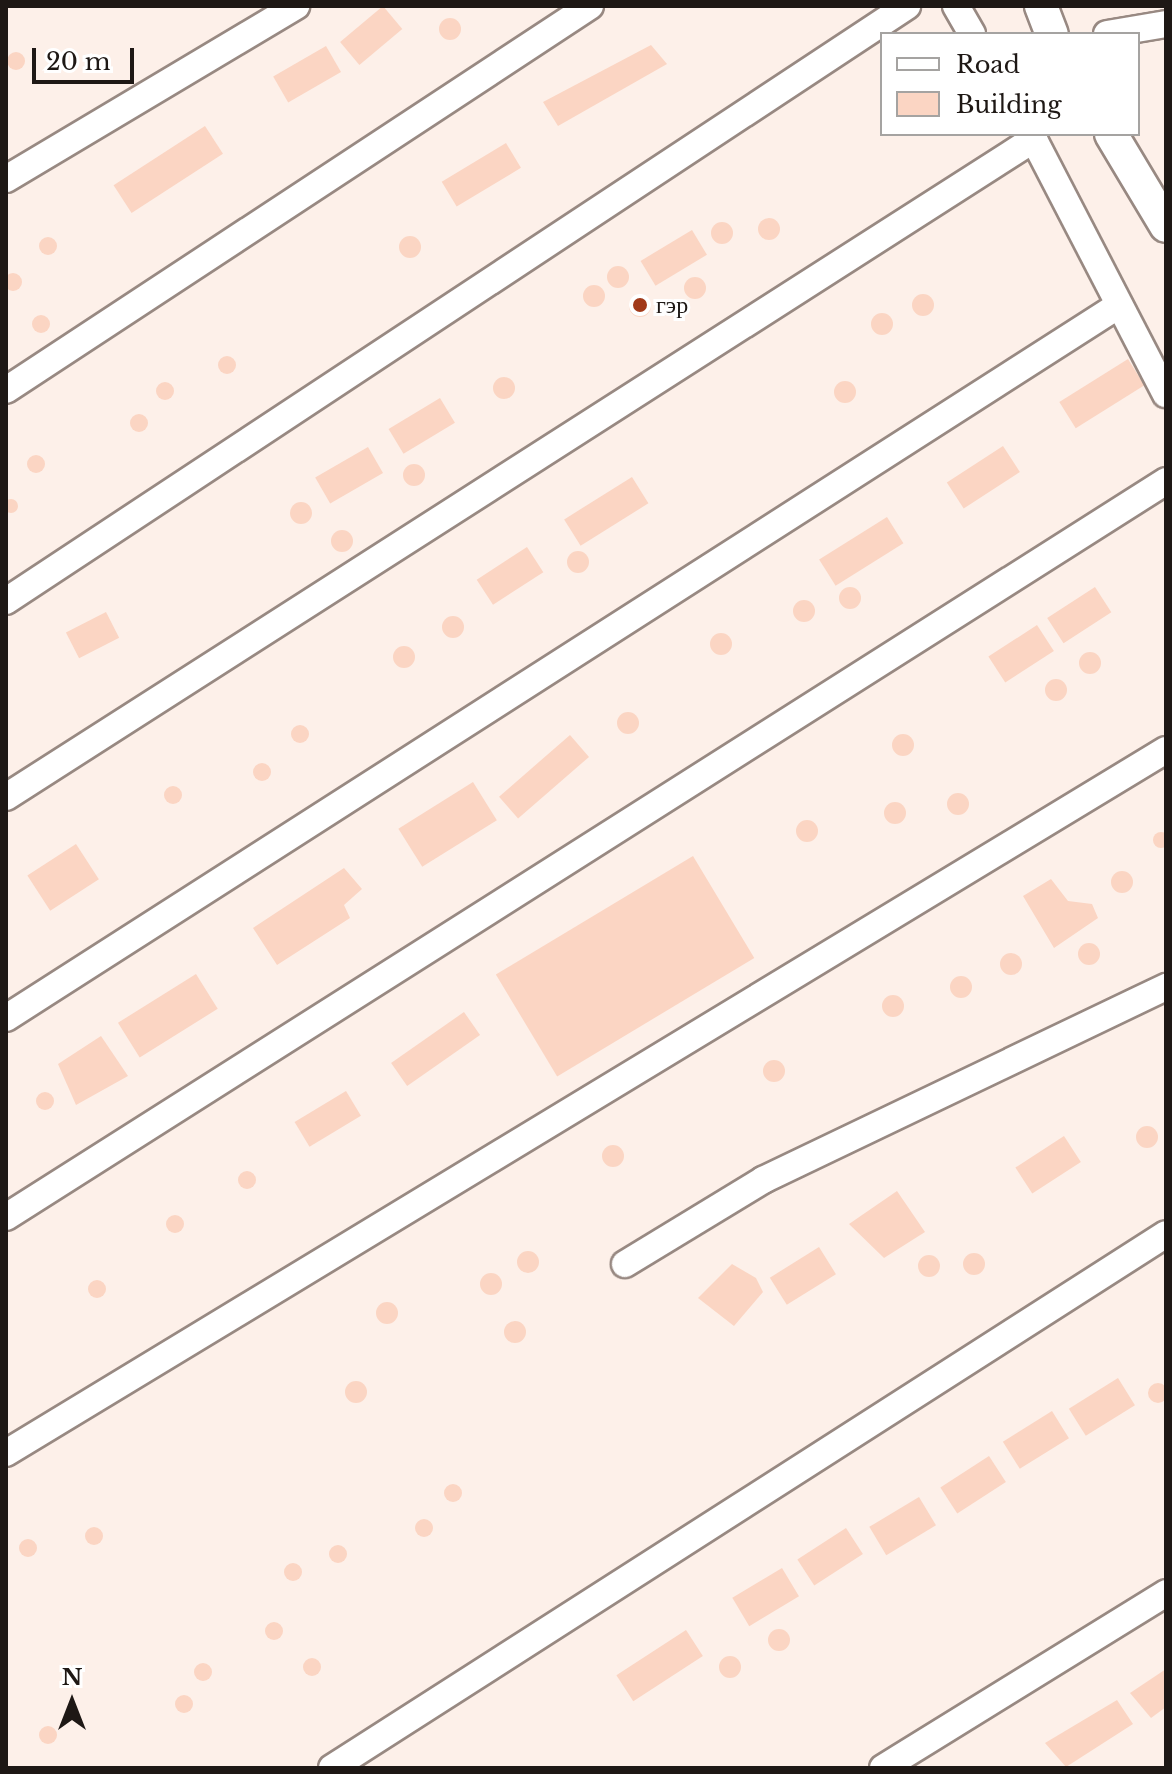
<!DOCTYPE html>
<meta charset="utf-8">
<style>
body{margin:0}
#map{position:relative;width:1172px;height:1774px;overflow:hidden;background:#fdf0e9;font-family:"Libre Baskerville",serif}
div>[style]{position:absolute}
.building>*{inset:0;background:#fbd5c3;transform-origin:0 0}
.round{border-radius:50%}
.roads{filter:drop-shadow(2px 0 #988982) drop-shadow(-2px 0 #988982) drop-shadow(0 2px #988982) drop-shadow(0 -2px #988982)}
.minor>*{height:26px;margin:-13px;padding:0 13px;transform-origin:13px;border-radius:13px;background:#fff}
.tertiary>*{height:32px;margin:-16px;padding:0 16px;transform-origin:16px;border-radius:16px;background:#fff}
.dots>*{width:22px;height:22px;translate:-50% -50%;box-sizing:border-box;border:4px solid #fff;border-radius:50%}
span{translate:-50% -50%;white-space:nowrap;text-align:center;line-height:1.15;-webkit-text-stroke:6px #fff;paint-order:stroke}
.poi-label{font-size:24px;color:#1e1815}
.left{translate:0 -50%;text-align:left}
.frame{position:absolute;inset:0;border:8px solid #1e1815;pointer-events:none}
.legend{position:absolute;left:880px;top:32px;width:260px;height:104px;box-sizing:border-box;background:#fff;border:2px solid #a5a3a1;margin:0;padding:10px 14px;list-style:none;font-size:24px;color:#1e1815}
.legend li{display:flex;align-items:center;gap:16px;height:40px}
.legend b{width:40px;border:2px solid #a5a3a1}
.north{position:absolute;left:32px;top:1662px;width:80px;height:80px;-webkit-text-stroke:6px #fff;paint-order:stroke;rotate:0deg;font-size:22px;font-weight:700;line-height:32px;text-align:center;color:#1e1815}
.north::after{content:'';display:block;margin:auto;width:28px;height:36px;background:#1e1815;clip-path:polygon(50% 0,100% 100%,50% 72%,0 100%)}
.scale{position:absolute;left:32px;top:48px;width:102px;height:36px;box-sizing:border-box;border:4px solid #1e1815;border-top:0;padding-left:10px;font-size:24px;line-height:28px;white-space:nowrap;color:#1e1815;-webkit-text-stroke:6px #fff;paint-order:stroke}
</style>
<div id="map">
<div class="building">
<i style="left:383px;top:6px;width:30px;height:56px;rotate:50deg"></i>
<i class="round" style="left:439px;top:18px;width:22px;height:22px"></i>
<i style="clip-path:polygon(651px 45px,667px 64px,558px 126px,543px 102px)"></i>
<i style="left:326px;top:46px;width:30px;height:61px;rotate:60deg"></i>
<i class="round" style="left:7px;top:52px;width:18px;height:18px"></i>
<i style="left:205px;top:126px;width:33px;height:109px;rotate:57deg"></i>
<i style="left:506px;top:143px;width:29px;height:75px;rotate:59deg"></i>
<i class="round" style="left:758px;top:218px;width:22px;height:22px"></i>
<i class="round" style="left:711px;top:222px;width:22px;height:22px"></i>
<i style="left:692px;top:230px;width:29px;height:60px;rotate:59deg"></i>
<i class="round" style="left:399px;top:236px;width:22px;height:22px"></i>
<i class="round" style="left:39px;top:237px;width:18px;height:18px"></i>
<i class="round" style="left:607px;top:266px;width:22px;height:22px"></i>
<i class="round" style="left:4px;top:273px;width:18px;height:18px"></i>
<i class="round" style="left:684px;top:277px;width:22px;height:22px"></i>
<i class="round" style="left:583px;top:285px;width:22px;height:22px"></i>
<i class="round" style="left:912px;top:294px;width:22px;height:22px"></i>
<i class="round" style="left:629px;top:295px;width:22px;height:22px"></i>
<i class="round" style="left:871px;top:313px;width:22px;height:22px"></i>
<i class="round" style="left:32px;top:315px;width:18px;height:18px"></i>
<i class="round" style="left:218px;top:356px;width:18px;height:18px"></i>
<i style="left:1128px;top:359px;width:31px;height:81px;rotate:58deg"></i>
<i class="round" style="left:493px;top:377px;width:22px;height:22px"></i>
<i class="round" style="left:834px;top:381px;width:22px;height:22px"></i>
<i class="round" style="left:156px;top:382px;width:18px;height:18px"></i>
<i style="left:440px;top:398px;width:29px;height:60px;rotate:59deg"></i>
<i class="round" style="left:130px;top:414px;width:18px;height:18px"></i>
<i style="left:1003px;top:446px;width:31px;height:67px;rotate:57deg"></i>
<i style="left:368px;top:447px;width:30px;height:61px;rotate:60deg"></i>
<i class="round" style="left:27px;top:455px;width:18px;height:18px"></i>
<i class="round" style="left:403px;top:464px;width:22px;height:22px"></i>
<i style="left:632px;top:477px;width:31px;height:80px;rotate:58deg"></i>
<i class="round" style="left:4px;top:499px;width:14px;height:14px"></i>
<i class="round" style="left:290px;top:502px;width:22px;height:22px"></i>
<i style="left:887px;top:517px;width:31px;height:80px;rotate:58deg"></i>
<i class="round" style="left:331px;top:530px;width:22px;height:22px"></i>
<i style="left:527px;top:547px;width:30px;height:60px;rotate:57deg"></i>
<i class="round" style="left:567px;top:551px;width:22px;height:22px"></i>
<i class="round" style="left:839px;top:587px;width:22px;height:22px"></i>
<i style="left:1095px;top:587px;width:30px;height:57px;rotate:57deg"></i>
<i class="round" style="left:793px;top:600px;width:22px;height:22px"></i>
<i style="left:106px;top:612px;width:29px;height:45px;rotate:63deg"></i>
<i class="round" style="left:442px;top:616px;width:22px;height:22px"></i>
<i style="left:1037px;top:625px;width:31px;height:58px;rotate:57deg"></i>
<i class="round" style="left:710px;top:633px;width:22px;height:22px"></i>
<i class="round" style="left:393px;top:646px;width:22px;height:22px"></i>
<i class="round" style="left:1079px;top:652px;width:22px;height:22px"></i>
<i class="round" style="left:1045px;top:679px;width:22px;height:22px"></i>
<i class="round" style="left:617px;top:712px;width:22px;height:22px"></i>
<i class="round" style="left:291px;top:725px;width:18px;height:18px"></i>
<i class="round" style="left:892px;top:734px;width:22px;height:22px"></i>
<i style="left:570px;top:735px;width:29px;height:94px;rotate:49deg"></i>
<i class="round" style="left:253px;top:763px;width:18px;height:18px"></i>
<i style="left:473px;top:782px;width:45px;height:88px;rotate:58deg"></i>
<i class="round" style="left:164px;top:786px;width:18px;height:18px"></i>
<i class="round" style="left:947px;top:793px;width:22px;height:22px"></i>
<i class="round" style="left:884px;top:802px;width:22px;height:22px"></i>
<i class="round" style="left:796px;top:820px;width:22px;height:22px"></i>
<i class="round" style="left:1153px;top:832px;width:16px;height:16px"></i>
<i style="left:76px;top:844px;width:42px;height:58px;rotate:57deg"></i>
<i style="left:693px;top:856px;width:119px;height:230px;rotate:59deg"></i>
<i style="clip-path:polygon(344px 868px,362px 889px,344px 905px,350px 918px,277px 965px,253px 928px)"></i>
<i class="round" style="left:1111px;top:871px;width:22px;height:22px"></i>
<i style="clip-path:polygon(1051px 879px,1068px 901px,1092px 904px,1098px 918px,1054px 948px,1023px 896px)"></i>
<i class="round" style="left:1078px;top:943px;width:22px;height:22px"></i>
<i class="round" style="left:1000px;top:953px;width:22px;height:22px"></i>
<i style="left:196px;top:974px;width:41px;height:92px;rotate:58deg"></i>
<i class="round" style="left:950px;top:976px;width:22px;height:22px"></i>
<i class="round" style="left:882px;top:995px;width:22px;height:22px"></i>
<i style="left:464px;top:1012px;width:28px;height:89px;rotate:55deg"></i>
<i style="clip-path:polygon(101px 1036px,128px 1076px,76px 1105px,58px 1064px)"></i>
<i class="round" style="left:763px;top:1060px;width:22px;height:22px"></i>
<i style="left:346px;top:1091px;width:29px;height:60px;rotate:59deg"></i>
<i class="round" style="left:36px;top:1092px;width:18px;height:18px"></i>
<i class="round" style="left:1136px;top:1126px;width:22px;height:22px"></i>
<i style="left:1064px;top:1136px;width:31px;height:58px;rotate:57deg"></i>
<i class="round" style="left:602px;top:1145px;width:22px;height:22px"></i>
<i class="round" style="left:238px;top:1171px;width:18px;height:18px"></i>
<i style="clip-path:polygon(897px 1191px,925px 1232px,884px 1258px,849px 1224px)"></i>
<i class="round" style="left:166px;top:1215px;width:18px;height:18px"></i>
<i style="left:819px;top:1247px;width:32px;height:58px;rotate:58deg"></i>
<i class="round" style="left:517px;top:1251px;width:22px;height:22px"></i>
<i class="round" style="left:963px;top:1253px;width:22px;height:22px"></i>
<i class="round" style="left:918px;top:1255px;width:22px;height:22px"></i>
<i style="clip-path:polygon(732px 1264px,756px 1278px,763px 1292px,734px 1326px,698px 1298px)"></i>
<i class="round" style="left:480px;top:1273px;width:22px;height:22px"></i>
<i class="round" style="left:88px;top:1280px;width:18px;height:18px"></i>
<i class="round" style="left:376px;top:1302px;width:22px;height:22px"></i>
<i class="round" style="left:504px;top:1321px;width:22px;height:22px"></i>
<i style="left:1118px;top:1378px;width:32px;height:58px;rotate:58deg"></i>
<i class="round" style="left:345px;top:1381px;width:22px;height:22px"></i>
<i class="round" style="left:1148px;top:1383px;width:20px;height:20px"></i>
<i style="left:1052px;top:1411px;width:32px;height:58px;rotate:58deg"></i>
<i style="left:989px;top:1456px;width:31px;height:58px;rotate:57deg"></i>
<i class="round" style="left:444px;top:1484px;width:18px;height:18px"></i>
<i style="left:919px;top:1497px;width:33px;height:58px;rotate:59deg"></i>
<i class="round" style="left:415px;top:1519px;width:18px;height:18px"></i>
<i class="round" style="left:85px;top:1527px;width:18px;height:18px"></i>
<i style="left:846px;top:1528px;width:31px;height:58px;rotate:57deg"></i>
<i class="round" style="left:19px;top:1539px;width:18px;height:18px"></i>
<i class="round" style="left:329px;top:1545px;width:18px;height:18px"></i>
<i class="round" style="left:284px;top:1563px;width:18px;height:18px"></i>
<i style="left:782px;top:1568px;width:33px;height:58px;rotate:59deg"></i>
<i class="round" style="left:265px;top:1622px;width:18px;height:18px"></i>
<i class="round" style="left:768px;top:1629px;width:22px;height:22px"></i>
<i style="left:686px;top:1630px;width:31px;height:83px;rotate:57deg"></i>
<i class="round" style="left:719px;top:1656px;width:22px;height:22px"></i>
<i class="round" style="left:303px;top:1658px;width:18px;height:18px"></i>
<i class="round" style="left:194px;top:1663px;width:18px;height:18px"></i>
<i style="clip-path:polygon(1166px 1669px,1166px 1707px,1151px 1718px,1130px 1693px)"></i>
<i class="round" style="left:175px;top:1695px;width:18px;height:18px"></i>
<i style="clip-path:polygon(1117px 1700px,1133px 1724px,1066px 1767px,1045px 1743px)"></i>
<i class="round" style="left:39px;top:1726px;width:18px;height:18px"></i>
</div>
<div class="roads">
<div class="minor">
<i style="left:956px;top:6px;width:32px;rotate:60deg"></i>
<i style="left:1107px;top:34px;width:60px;rotate:-9.6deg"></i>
<i style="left:1031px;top:134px;width:293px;rotate:62.6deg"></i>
<i style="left:6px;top:179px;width:338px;rotate:-30.8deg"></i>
<i style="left:6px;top:390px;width:699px;rotate:-33.33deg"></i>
<i style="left:6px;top:601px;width:1080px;rotate:-33.44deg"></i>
<i style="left:6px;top:797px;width:1221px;rotate:-32.62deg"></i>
<i style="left:6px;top:1018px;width:1318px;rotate:-32.64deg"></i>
<i style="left:6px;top:1217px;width:1374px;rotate:-32.39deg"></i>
<i style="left:625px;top:1264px;width:162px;rotate:-31.3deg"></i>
<i style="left:763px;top:1180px;width:447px;rotate:-25.6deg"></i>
<i style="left:6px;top:1453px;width:1356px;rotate:-31.22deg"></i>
<i style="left:332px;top:1768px;width:990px;rotate:-32.63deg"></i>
<i style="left:883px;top:1768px;width:333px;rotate:-31.7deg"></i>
</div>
<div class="tertiary">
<i style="left:1041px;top:6px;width:30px;rotate:69deg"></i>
<i style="left:1111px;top:134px;width:107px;rotate:59.1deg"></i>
</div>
</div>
<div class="dots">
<i style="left:640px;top:305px;background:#a13a1a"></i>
</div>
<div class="poi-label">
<span class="left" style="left:656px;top:305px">гэр</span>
</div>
<div class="frame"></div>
<ul class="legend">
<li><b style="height:10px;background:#fff"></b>Road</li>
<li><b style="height:22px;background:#fbd5c3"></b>Building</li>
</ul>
<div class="north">N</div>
<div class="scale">20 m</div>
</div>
